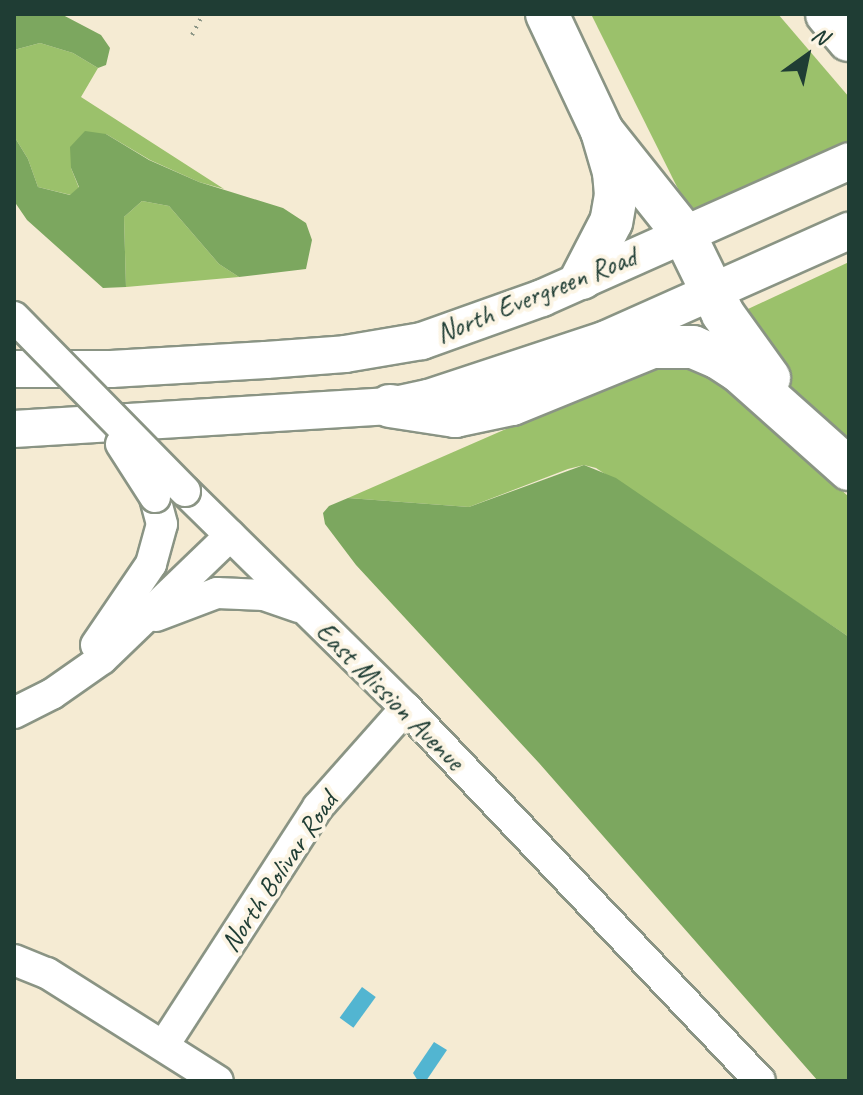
<!DOCTYPE html>
<style>
body{margin:0}
#map{position:relative;width:863px;height:1095px;overflow:hidden;background:#f5ebd3;font-family:Caveat,sans-serif}
div>[style]{position:absolute}
.green>*{inset:0;background:#9bc16b}
.forest>*{inset:0;background:#7ca75f}
.water>*{inset:0;background:#52b5d1;transform-origin:0 0}
.path>*{height:4px;margin-top:-2px;transform-origin:0;background:repeating-linear-gradient(90deg,#8a9484 0 2px,transparent 0 8px)}
.roads{filter:drop-shadow(2px 0 #8a9484) drop-shadow(-2px 0 #8a9484) drop-shadow(0 2px #8a9484) drop-shadow(0 -2px #8a9484)}
.minor>*{height:30px;margin:-15px;padding:0 15px;transform-origin:15px;border-radius:15px;background:#fff}
.major>*{height:36px;margin:-18px;padding:0 18px;transform-origin:18px;border-radius:18px;background:#fff}
.highway>*{height:42px;margin:-21px;padding:0 21px;transform-origin:21px;border-radius:21px;background:#fff}
.bridges{filter:drop-shadow(2px 0 #8a9484) drop-shadow(-2px 0 #8a9484) drop-shadow(0 2px #8a9484) drop-shadow(0 -2px #8a9484)}
.minor-bridge>*{height:30px;margin:-15px;padding:0 15px;transform-origin:15px;border-radius:15px;background:#fff}
span{translate:-50% -50%;white-space:nowrap;text-align:center;line-height:1.15;-webkit-text-stroke:8px #fcf5e5;paint-order:stroke}
.street-label{font-size:28px;color:#1f3d34}
.frame{position:absolute;inset:0;border:16px solid #1f3d34;pointer-events:none}
.north{position:absolute;left:767px;top:16px;width:80px;height:80px;-webkit-text-stroke:6px #fcf5e5;paint-order:stroke;rotate:33deg;font-size:22px;font-weight:700;line-height:32px;text-align:center;color:#1f3d34}
.north::after{content:'';display:block;margin:auto;width:28px;height:36px;background:#1f3d34;clip-path:polygon(50% 0,100% 100%,50% 72%,0 100%)}
</style>
<div id="map">
<div class="green">
<i style="clip-path:polygon(591px 14px,778px 14px,849px 97px,849px 141px,690px 213px)"></i>
<i style="clip-path:polygon(40px 43px,73px 53px,98px 68px,81px 97px,224px 189px,199px 182px,150px 160px,106px 134px,71px 168px,79px 188px,71px 195px,38px 187px,28px 159px,14px 136px,14px 50px)"></i>
<i style="clip-path:polygon(142px 201px,169px 206px,219px 264px,239px 277px,126px 287px,124px 217px)"></i>
<i style="clip-path:polygon(849px 262px,849px 445px,784px 379px,733px 316px)"></i>
<i style="clip-path:polygon(648px 367px,698px 367px,720px 379px,849px 497px,849px 637px,596px 468px,584px 465px,568px 469px,469px 507px,348px 498px)"></i>
</div>
<div class="forest">
<i style="clip-path:polygon(14px 14px,61px 14px,101px 35px,110px 48px,106px 65px,98px 68px,73px 53px,40px 43px,14px 50px)"></i>
<i style="clip-path:polygon(85px 131px,106px 134px,149px 160px,199px 182px,283px 208px,306px 223px,312px 240px,306px 269px,239px 277px,219px 264px,169px 206px,142px 201px,124px 217px,126px 287px,103px 288px,27px 220px,14px 201px,14px 136px,28px 159px,38px 187px,70px 195px,79px 187px,71px 168px,70px 147px)"></i>
<i style="clip-path:polygon(584px 465px,616px 478px,849px 637px,849px 1081px,818px 1081px,539px 763px,356px 565px,325px 524px,323px 513px,329px 506px,348px 498px,469px 507px)"></i>
</div>
<div class="water">
<i style="left:362px;top:987px;width:17px;height:38px;rotate:36deg"></i>
<i style="clip-path:polygon(434px 1042px,447px 1050px,426px 1081px,418px 1081px,413px 1073px)"></i>
</div>
<div class="path">
<i style="left:192px;top:35px;width:24px;rotate:-62deg"></i>
</div>
<div class="roads">
<div class="minor">
<i style="left:185px;top:491px;width:310px;rotate:44.5deg"></i>
<i style="left:406px;top:708px;width:514px;rotate:46.5deg"></i>
<i style="left:156px;top:616px;width:65px;rotate:-20.7deg"></i>
<i style="left:217px;top:593px;width:47px;rotate:2.4deg"></i>
<i style="left:264px;top:595px;width:36px;rotate:19deg"></i>
<i style="left:96px;top:645px;width:98px;rotate:-55.8deg"></i>
<i style="left:151px;top:564px;width:41px;rotate:-74.6deg"></i>
<i style="left:162px;top:524px;width:28px;rotate:-105deg"></i>
<i style="left:14px;top:713px;width:42px;rotate:-26.6deg"></i>
<i style="left:52px;top:694px;width:61px;rotate:-35deg"></i>
<i style="left:102px;top:659px;width:178px;rotate:-43.9deg"></i>
<i style="left:14px;top:960px;width:35px;rotate:22deg"></i>
<i style="left:47px;top:973px;width:202px;rotate:32.3deg"></i>
<i style="left:164px;top:1045px;width:283px;rotate:-57.1deg"></i>
<i style="left:318px;top:807px;width:132px;rotate:-48.4deg"></i>
</div>
<div class="major">
<i style="left:14px;top:369px;width:97px"></i>
<i style="left:111px;top:369px;width:155px;rotate:-3.3deg"></i>
<i style="left:266px;top:360px;width:79px;rotate:-4.3deg"></i>
<i style="left:345px;top:354px;width:78px;rotate:-9.6deg"></i>
<i style="left:422px;top:341px;width:127px;rotate:-19.7deg"></i>
<i style="left:542px;top:298px;width:336px;rotate:-24deg"></i>
<i style="left:14px;top:429px;width:377px;rotate:-3.5deg"></i>
<i style="left:390px;top:406px;width:39px;rotate:-12deg"></i>
<i style="left:428px;top:398px;width:188px;rotate:-18.3deg"></i>
<i style="left:606px;top:339px;width:266px;rotate:-24deg"></i>
</div>
<div class="highway">
<i style="left:547px;top:14px;width:129px;rotate:64.8deg"></i>
<i style="left:602px;top:131px;width:43px;rotate:73.7deg"></i>
<i style="left:614px;top:172px;width:23px;rotate:85deg"></i>
<i style="left:616px;top:195px;width:27px;rotate:100deg"></i>
<i style="left:611px;top:222px;width:63px;rotate:117.4deg"></i>
<i style="left:827px;top:14px;width:34px;rotate:50deg"></i>
<i style="left:602px;top:131px;width:132px;rotate:51.5deg"></i>
<i style="left:684px;top:234px;width:89px;rotate:64deg"></i>
<i style="left:723px;top:314px;width:79px;rotate:54.3deg"></i>
<i style="left:390px;top:406px;width:66px;rotate:8.7deg"></i>
<i style="left:455px;top:416px;width:58px;rotate:-11.9deg"></i>
<i style="left:512px;top:404px;width:151px;rotate:-22.2deg"></i>
<i style="left:652px;top:347px;width:41px"></i>
<i style="left:693px;top:347px;width:26px;rotate:23deg"></i>
<i style="left:717px;top:357px;width:27px;rotate:33deg"></i>
<i style="left:740px;top:372px;width:146px;rotate:41.7deg"></i>
</div>
</div>
<div class="bridges">
<div class="minor-bridge">
<i style="left:14px;top:317px;width:244px;rotate:45.5deg"></i>
<i style="left:121px;top:444px;width:63px;rotate:57.3deg"></i>
</div>
</div>
<div class="street-label">
<span style="left:536px;top:295px;rotate:-22deg">North Evergreen Road</span>
<span style="left:390px;top:696px;rotate:45deg">East Mission Avenue</span>
<span style="left:279px;top:872px;rotate:-56deg">North Bolivar Road</span>
</div>
<div class="frame"></div>
<div class="north">N</div>
</div>
